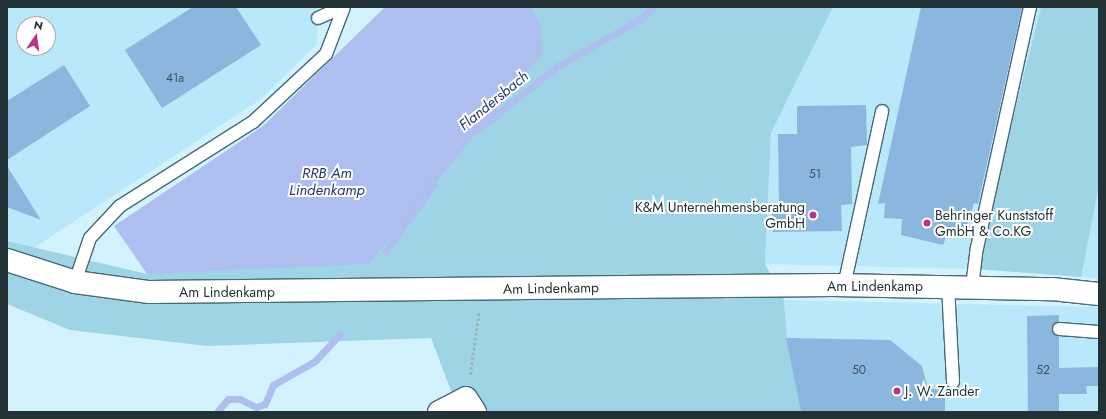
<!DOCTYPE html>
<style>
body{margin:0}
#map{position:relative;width:1106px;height:419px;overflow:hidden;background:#d2f2fd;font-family:Jost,sans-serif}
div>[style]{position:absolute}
.built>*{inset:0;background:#b8e8f9}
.green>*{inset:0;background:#9fd4e7}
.water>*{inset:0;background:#adbeef}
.stream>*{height:7px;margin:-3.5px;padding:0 3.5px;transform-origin:3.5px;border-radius:3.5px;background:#adbeef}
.building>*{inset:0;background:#8bb6dd}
.path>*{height:2.5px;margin-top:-1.25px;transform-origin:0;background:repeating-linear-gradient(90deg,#9bb6bf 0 3px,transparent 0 5px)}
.roads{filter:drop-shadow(1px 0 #466a76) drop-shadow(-1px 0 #466a76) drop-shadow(0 1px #466a76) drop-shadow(0 -1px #466a76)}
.lane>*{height:12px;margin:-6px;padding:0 6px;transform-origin:6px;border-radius:6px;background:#fff}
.street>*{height:22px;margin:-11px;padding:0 11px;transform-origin:11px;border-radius:11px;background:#fff}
.dots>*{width:11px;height:11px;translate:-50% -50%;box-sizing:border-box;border:2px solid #fff;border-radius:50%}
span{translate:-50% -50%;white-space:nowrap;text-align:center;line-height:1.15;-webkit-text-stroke:4px #fff;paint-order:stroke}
.number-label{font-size:12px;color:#3d5360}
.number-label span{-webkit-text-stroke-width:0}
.poi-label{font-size:14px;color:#233237}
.right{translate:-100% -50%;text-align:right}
.left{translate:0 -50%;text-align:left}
.street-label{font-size:14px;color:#233237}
.water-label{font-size:15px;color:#293772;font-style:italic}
.frame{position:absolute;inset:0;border:8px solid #233237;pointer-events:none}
.north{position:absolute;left:16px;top:16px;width:40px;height:40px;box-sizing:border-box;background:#fff;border:1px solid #a7adaf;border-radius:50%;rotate:13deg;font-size:11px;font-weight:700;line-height:16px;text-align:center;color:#233237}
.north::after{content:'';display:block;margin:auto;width:14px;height:18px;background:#b43889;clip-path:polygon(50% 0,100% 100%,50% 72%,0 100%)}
</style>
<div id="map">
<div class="built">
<i style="clip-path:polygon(evenodd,7px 7px,318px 7px,317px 44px,261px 99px,32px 249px,7px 241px,7px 7px,24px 24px,48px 24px,48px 48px,24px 48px,24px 24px)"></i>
<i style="clip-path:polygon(833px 7px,1041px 7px,975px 269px,765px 264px,771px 133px)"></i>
<i style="clip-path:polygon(1099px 185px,1099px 279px,1081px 277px,1091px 222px)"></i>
<i style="clip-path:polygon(784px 300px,1099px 307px,1099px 412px,801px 412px,787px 338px)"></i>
</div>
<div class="green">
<i style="clip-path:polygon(532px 7px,833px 7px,771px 133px,765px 264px,784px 300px,787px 338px,801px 412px,459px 412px,431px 338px,207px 346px,70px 330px,7px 304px,7px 241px,147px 274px,541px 25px)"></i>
<i style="clip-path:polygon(1041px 7px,1099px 7px,1099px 185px,1081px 277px,975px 269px)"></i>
</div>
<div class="water">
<i style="clip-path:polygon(385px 7px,532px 7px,541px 25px,542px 54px,369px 264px,147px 274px,114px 226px,263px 126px)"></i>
</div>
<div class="stream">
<i style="left:477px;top:130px;width:103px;rotate:-38.3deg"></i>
<i style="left:558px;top:66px;width:97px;rotate:-29.7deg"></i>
<i style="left:642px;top:18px;width:16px;rotate:-45deg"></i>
<i style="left:386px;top:251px;width:81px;rotate:-54.5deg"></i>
<i style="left:217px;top:412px;width:17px;rotate:-50deg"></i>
<i style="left:228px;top:399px;width:12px"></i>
<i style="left:240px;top:399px;width:18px;rotate:27deg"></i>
<i style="left:256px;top:407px;width:9px;rotate:-18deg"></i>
<i style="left:265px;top:404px;width:21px;rotate:-67deg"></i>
<i style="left:273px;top:385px;width:48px;rotate:-29.7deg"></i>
<i style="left:315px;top:361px;width:37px;rotate:-47deg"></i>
</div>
<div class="building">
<i style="clip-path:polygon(193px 7px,236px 7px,261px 45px,162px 108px,125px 50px)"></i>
<i style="clip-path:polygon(921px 7px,1022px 7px,978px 204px,974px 203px,964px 235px,949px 229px,943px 245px,901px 235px,902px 219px,884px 218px,885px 203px,878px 204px)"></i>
<i style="clip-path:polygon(64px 65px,90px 106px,7px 160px,7px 101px)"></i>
<i style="clip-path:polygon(866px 105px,867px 145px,851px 147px,852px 204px,841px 205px,842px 231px,773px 232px,772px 204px,779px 204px,778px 134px,797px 134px,797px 106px)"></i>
<i style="clip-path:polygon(7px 166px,41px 220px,7px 207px)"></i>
<i style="clip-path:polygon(1059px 315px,1059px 322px,1052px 329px,1059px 336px,1059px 368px,1099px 367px,1099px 386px,1086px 386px,1087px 394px,1059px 394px,1059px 412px,1028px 412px,1027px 316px)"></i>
<i style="clip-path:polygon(786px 338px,890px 340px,922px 366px,928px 389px,945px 389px,945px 412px,801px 412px)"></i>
</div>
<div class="path">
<i style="left:470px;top:375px;width:65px;rotate:-82deg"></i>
</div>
<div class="roads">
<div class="lane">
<i style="left:318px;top:18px;width:27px;rotate:-24deg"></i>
<i style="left:75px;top:282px;width:46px;rotate:-71.2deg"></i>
<i style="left:90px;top:238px;width:44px;rotate:-46.8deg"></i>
<i style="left:120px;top:206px;width:157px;rotate:-32.3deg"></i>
<i style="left:253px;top:122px;width:100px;rotate:-43deg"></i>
<i style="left:326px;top:54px;width:50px;rotate:-69deg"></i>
<i style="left:844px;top:286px;width:179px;rotate:-77.7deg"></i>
<i style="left:948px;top:286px;width:96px;rotate:87deg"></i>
<i style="left:972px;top:287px;width:39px;rotate:-83deg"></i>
<i style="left:977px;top:248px;width:247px;rotate:-77.6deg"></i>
<i style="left:1059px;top:329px;width:40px;rotate:4.3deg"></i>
</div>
<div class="street">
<i style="left:7px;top:260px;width:71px;rotate:17.9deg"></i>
<i style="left:75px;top:282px;width:75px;rotate:7.7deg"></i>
<i style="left:149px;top:292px;width:685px;rotate:-0.59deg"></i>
<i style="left:834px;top:285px;width:218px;rotate:1.1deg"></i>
<i style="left:1052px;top:289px;width:47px;rotate:6.1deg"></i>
<i style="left:439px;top:412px;width:30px;rotate:-27deg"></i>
<i style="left:466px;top:398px;width:17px;rotate:57deg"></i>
</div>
</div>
<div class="dots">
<i style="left:813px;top:215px;background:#b43889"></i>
<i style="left:927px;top:223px;background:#b43889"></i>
<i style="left:897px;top:391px;background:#b43889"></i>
</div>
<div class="number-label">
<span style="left:175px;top:79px">41a</span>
<span style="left:815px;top:175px">51</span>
<span style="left:859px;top:371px">50</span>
<span style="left:1043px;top:371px">52</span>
</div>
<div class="poi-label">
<span class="right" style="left:805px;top:215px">K&amp;M Unternehmensberatung<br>GmbH</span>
<span class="left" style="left:935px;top:223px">Behringer Kunststoff<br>GmbH &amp; Co.KG</span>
<span class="left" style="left:905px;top:391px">J. W. Zander</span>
</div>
<div class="street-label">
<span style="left:875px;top:286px">Am Lindenkamp</span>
<span style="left:551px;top:288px;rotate:-1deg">Am Lindenkamp</span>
<span style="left:227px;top:292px">Am Lindenkamp</span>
</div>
<div class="water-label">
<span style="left:494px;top:101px;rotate:-39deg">Flandersbach</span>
<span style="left:327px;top:182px">RRB Am<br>Lindenkamp</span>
</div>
<div class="frame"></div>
<div class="north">N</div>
</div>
